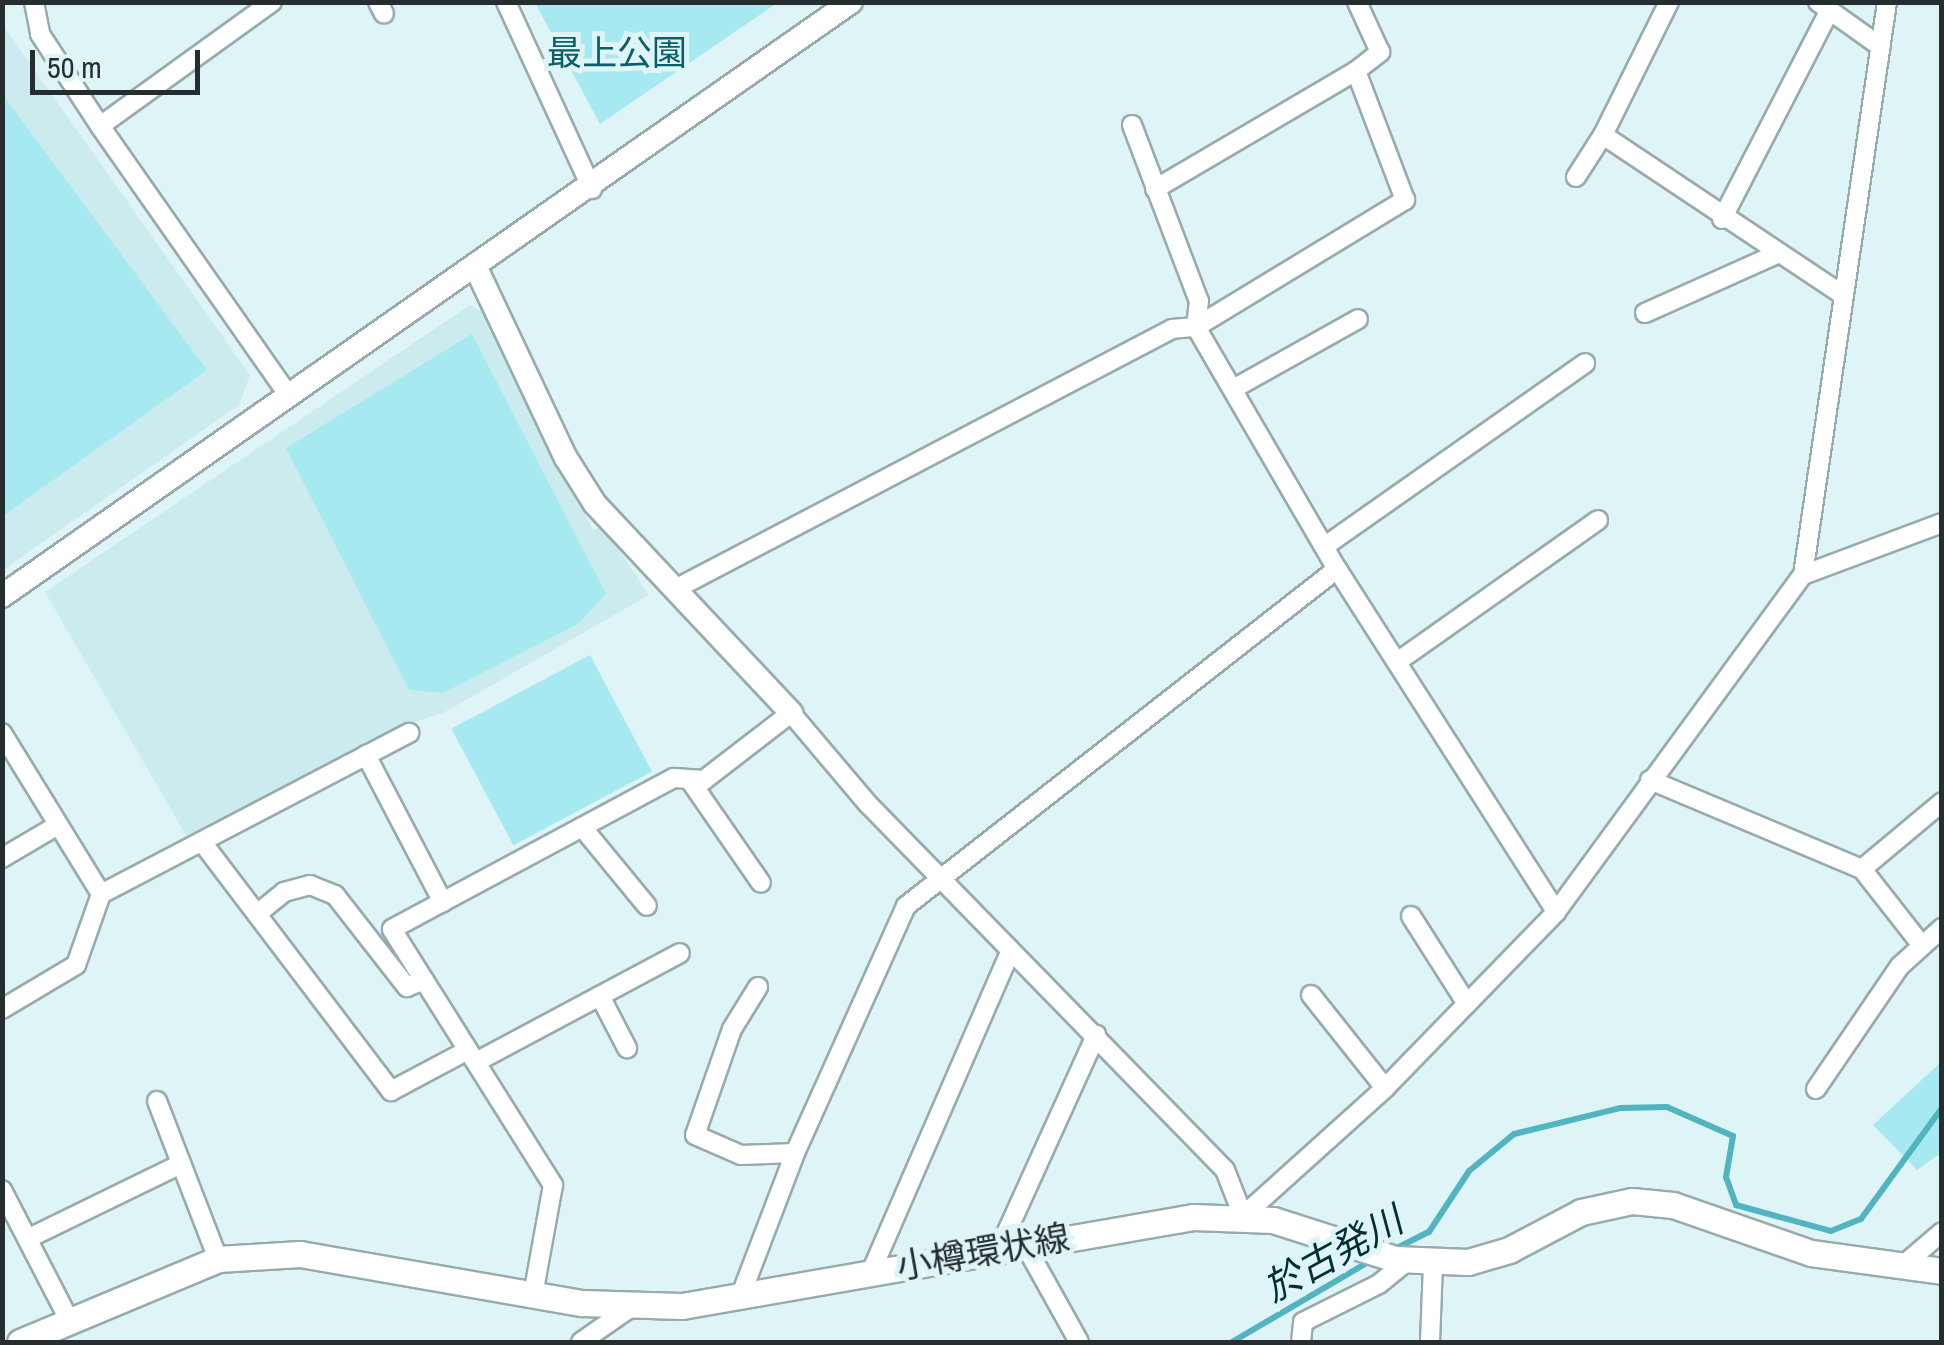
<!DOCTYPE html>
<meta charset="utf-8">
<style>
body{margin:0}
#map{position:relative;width:1944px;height:1345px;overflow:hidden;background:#dff4f7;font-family:"Archivo Narrow","Noto Sans JP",sans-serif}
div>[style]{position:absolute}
.built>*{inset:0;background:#ccebef}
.green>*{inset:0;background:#a7e9f1;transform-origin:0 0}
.stream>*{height:6px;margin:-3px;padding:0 3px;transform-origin:3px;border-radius:3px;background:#51b4c0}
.roads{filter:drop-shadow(2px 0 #97abad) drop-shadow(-2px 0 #97abad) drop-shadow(0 2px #97abad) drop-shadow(0 -2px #97abad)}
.minor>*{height:18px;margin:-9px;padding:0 9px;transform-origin:9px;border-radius:9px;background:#fff}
.tertiary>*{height:22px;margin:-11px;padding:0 11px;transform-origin:11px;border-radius:11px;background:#fff}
.secondary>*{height:25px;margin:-12.5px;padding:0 12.5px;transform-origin:12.5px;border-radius:12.5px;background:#fff}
span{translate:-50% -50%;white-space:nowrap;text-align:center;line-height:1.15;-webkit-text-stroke:10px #dff4f7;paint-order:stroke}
.park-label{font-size:35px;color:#0a6069}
.street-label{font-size:35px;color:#252d2e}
.water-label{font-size:38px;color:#003035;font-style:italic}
.frame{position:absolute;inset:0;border:5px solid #252d2e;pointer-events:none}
.scale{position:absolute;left:30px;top:50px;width:170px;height:45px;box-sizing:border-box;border:5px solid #252d2e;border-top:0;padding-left:12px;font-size:30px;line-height:35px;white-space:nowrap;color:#252d2e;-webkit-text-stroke:8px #dff4f7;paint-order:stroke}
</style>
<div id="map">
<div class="built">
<i style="clip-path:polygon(2px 24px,250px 375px,239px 405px,3px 570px)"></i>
<i style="clip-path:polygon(470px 305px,485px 314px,593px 530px,603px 526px,649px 595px,445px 712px,388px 731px,187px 837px,45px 592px)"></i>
</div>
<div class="green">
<i style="clip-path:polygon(535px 3px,777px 3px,600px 124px)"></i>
<i style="clip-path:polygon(3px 95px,207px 370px,3px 516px,2px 516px)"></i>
<i style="clip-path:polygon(472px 334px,606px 594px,578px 624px,443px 693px,409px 690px,286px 448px)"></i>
<i style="left:590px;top:655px;width:132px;height:157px;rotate:62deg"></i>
<i style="clip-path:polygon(1941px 1062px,1941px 1153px,1917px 1170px,1873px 1125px)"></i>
</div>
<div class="stream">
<i style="left:1395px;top:1249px;width:38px;rotate:-27deg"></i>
<i style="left:1429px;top:1232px;width:73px;rotate:-56.7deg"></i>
<i style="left:1469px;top:1171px;width:58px;rotate:-39.4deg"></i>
<i style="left:1514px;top:1134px;width:110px;rotate:-13.7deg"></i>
<i style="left:1621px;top:1108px;width:46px;rotate:-1.2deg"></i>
<i style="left:1667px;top:1107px;width:72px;rotate:23.7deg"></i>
<i style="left:1733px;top:1136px;width:42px;rotate:99.7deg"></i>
<i style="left:1726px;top:1177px;width:30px;rotate:70deg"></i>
<i style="left:1736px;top:1205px;width:98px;rotate:15.3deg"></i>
<i style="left:1831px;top:1231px;width:32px;rotate:-22deg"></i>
<i style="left:1861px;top:1219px;width:137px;rotate:-53.9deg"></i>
<i style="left:1232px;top:1342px;width:160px;rotate:-30.4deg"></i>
</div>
<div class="roads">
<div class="minor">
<i style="left:34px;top:2px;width:33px;rotate:79deg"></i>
<i style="left:40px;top:34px;width:110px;rotate:56.9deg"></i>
<i style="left:100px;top:126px;width:331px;rotate:55deg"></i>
<i style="left:378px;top:2px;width:13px;rotate:63deg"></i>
<i style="left:506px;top:2px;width:206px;rotate:65.3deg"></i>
<i style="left:1669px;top:2px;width:148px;rotate:116.4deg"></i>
<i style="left:1603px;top:135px;width:285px;rotate:33.7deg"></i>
<i style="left:1818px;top:2px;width:77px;rotate:35.5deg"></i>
<i style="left:1132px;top:125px;width:188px;rotate:69.2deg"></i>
<i style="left:1199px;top:301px;width:26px;rotate:97deg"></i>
<i style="left:1196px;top:327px;width:280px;rotate:59.8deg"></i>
<i style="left:1337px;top:569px;width:407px;rotate:57.4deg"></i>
<i style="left:100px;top:126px;width:212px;rotate:-35.8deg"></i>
<i style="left:1576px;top:177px;width:50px;rotate:-57.3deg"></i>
<i style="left:1155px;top:189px;width:233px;rotate:-30.4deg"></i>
<i style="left:1722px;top:219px;width:235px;rotate:-62.7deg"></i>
<i style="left:1645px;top:313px;width:147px;rotate:-24.1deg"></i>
<i style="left:1233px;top:389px;width:143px;rotate:-29.2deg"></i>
<i style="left:1325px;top:546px;width:318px;rotate:-35.1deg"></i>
<i style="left:1803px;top:575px;width:148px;rotate:-20.5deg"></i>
<i style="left:679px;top:587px;width:556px;rotate:-27.62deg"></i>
<i style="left:1172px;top:329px;width:24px;rotate:-5deg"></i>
<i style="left:1196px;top:327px;width:245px;rotate:-31.3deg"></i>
<i style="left:1405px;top:200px;width:138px;rotate:-110.8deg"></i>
<i style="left:1356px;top:71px;width:31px;rotate:-38deg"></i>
<i style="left:1380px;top:52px;width:55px;rotate:-114.7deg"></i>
<i style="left:1397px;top:662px;width:246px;rotate:-35.2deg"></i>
<i style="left:2px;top:733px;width:189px;rotate:58.4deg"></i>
<i style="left:366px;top:755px;width:166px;rotate:62.4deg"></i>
<i style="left:689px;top:779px;width:126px;rotate:55.3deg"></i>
<i style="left:1650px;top:780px;width:230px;rotate:22.8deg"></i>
<i style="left:1862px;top:869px;width:94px;rotate:51.9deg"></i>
<i style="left:582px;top:827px;width:102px;rotate:50.6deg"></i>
<i style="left:202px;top:842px;width:313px;rotate:52.8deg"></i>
<i style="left:391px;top:1091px;width:87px;rotate:-28deg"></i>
<i style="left:2px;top:858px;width:65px;rotate:-30.5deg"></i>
<i style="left:1862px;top:869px;width:104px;rotate:-39.9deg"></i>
<i style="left:257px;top:914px;width:35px;rotate:-39deg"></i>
<i style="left:284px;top:892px;width:27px;rotate:-15deg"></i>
<i style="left:310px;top:885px;width:27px;rotate:22deg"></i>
<i style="left:335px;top:895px;width:117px;rotate:52deg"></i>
<i style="left:407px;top:987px;width:18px;rotate:-22deg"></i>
<i style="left:1411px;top:916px;width:104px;rotate:57.5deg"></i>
<i style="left:758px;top:987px;width:49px;rotate:121.8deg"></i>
<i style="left:732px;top:1029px;width:112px;rotate:109.2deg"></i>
<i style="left:695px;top:1135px;width:50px;rotate:23.5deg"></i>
<i style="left:741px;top:1155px;width:54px;rotate:-2.1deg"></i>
<i style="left:1311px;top:995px;width:119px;rotate:51.5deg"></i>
<i style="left:600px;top:996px;width:59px;rotate:62.6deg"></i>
<i style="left:2px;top:1009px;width:86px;rotate:-30.7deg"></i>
<i style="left:76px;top:965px;width:75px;rotate:-70.6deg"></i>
<i style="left:101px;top:894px;width:348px;rotate:-27.6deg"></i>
<i style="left:476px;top:1062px;width:231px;rotate:-28.1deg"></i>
<i style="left:1816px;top:1089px;width:149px;rotate:-55.7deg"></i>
<i style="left:1900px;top:966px;width:57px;rotate:-42.1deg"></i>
<i style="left:157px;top:1101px;width:169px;rotate:68.9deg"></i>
<i style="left:2px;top:1190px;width:146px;rotate:62.7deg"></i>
<i style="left:31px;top:1237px;width:167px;rotate:-26deg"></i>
<i style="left:1025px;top:1245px;width:111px;rotate:60.9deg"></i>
<i style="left:1000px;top:1247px;width:233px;rotate:-65.6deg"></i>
<i style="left:1900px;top:1268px;width:55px;rotate:-40.6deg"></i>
<i style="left:871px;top:1272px;width:349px;rotate:-66.5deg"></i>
<i style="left:533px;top:1295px;width:112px;rotate:-79.7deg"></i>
<i style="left:553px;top:1185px;width:302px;rotate:-122.2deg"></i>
<i style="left:392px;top:929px;width:320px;rotate:-28.2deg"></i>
<i style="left:674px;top:778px;width:30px;rotate:4deg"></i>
<i style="left:704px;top:780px;width:110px;rotate:-37.6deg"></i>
<i style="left:791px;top:713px;width:119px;rotate:49.8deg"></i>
<i style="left:868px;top:804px;width:511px;rotate:45.71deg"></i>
<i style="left:1225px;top:1170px;width:49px;rotate:68.6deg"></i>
<i style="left:1243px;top:1216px;width:191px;rotate:-42deg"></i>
<i style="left:1385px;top:1088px;width:245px;rotate:-45.8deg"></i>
<i style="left:1556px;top:912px;width:418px;rotate:-53.8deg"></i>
<i style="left:1803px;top:575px;width:579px;rotate:-81.66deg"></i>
<i style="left:739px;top:1300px;width:157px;rotate:-69.1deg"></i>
<i style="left:795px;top:1153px;width:271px;rotate:-65.8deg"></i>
<i style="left:906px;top:906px;width:547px;rotate:-38.02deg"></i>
<i style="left:581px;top:1342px;width:60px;rotate:-34.8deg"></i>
<i style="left:1301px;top:1342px;width:20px;rotate:-84deg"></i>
<i style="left:1303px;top:1322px;width:85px;rotate:-26.6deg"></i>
<i style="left:1379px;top:1284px;width:36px;rotate:-39deg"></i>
<i style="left:1430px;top:1342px;width:79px;rotate:-87.8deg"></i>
</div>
<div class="tertiary">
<i style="left:476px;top:268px;width:210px;rotate:64.7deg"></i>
<i style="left:566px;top:458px;width:54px;rotate:57.8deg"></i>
<i style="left:595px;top:504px;width:287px;rotate:46.8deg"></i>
<i style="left:2px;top:596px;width:1036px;rotate:-34.98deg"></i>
</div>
<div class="secondary">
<i style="left:20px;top:1342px;width:215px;rotate:-22.7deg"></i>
<i style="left:218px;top:1259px;width:82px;rotate:-3.5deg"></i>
<i style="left:300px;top:1254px;width:286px;rotate:9.9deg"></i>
<i style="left:582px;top:1303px;width:100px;rotate:1.7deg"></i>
<i style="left:682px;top:1306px;width:519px;rotate:-9.88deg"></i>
<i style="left:1193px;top:1217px;width:80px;rotate:2.1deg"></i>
<i style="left:1273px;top:1220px;width:128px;rotate:17.7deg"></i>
<i style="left:1395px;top:1259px;width:73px;rotate:2.4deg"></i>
<i style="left:1468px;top:1262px;width:43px;rotate:-16.3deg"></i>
<i style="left:1509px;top:1250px;width:81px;rotate:-27.8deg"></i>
<i style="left:1581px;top:1212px;width:52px;rotate:-12.2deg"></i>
<i style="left:1632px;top:1201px;width:41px;rotate:5.6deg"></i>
<i style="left:1673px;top:1205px;width:146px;rotate:19.2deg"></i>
<i style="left:1811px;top:1253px;width:132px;rotate:7.8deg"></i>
</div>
</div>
<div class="park-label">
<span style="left:617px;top:53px">最上公園</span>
</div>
<div class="street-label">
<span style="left:983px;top:1252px;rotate:-10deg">小樽環状線</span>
</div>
<div class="water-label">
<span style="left:1333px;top:1254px;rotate:-29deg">於古発川</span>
</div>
<div class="frame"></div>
<div class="scale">50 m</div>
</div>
